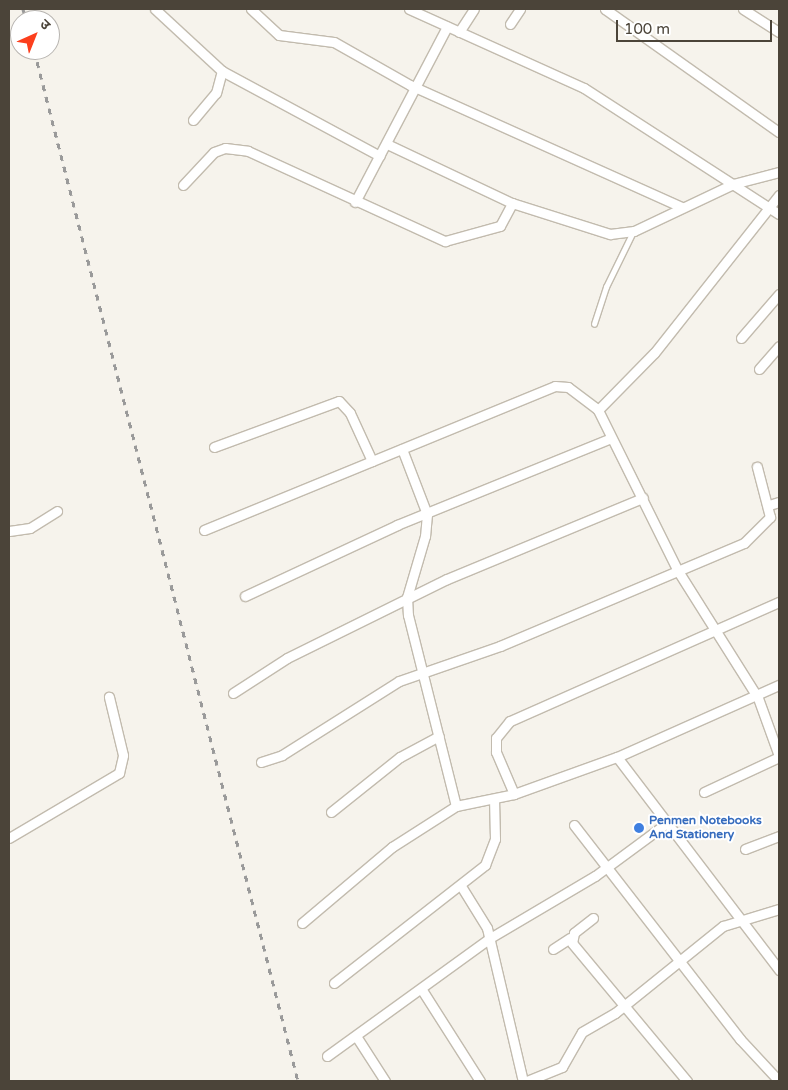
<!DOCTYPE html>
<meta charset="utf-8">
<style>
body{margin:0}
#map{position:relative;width:788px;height:1090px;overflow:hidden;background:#f6f3ec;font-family:"Varela Round","Noto Sans Devanagari",sans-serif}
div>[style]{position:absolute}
.roads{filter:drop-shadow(1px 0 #c2bbae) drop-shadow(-1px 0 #c2bbae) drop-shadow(0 1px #c2bbae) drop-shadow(0 -1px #c2bbae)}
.lane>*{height:4.5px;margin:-2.25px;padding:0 2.25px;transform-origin:2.25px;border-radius:2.25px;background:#fff}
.street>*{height:9px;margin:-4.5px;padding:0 4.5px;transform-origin:4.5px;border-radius:4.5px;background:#fff}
.rail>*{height:3px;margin-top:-1.5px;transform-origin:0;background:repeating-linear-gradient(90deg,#9a9a9a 0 6px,transparent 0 12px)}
.dots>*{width:14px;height:14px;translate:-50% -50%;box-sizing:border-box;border:2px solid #fff;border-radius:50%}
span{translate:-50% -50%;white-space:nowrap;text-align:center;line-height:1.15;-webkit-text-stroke:4px #fff;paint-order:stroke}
.shop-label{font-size:12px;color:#366cbe;font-weight:700}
.left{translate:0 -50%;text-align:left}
.frame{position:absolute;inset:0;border:10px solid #4b4439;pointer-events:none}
.north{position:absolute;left:10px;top:10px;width:50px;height:50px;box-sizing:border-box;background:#fff;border:1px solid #b7b4b0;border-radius:50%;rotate:44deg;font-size:14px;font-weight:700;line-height:20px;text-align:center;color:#4b4439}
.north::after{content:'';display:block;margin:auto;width:18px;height:22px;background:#fc3f1d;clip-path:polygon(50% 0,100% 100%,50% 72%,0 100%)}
.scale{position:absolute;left:616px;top:20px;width:156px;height:22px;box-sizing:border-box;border:2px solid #4b4439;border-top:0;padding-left:6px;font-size:15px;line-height:18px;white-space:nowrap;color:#4b4439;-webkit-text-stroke:4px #fff;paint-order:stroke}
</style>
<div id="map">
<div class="roads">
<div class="lane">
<i style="left:594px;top:324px;width:39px;rotate:-72deg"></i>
<i style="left:606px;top:287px;width:61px;rotate:-63.9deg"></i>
</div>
<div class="street">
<i style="left:155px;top:9px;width:91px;rotate:42.8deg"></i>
<i style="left:222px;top:71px;width:179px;rotate:28.3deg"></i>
<i style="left:251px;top:9px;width:38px;rotate:43deg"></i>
<i style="left:279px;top:35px;width:55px;rotate:7.3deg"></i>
<i style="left:334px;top:42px;width:87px;rotate:29.5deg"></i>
<i style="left:410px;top:85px;width:298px;rotate:24.2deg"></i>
<i style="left:409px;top:9px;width:192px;rotate:24.3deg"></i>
<i style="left:584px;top:88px;width:232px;rotate:32.9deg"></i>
<i style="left:605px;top:9px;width:213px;rotate:35.3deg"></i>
<i style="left:743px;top:9px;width:43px;rotate:32.6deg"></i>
<i style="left:510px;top:24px;width:18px;rotate:-56deg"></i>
<i style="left:459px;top:32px;width:27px;rotate:-57deg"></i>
<i style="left:193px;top:120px;width:35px;rotate:-50deg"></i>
<i style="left:216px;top:93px;width:23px;rotate:-75deg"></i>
<i style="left:387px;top:144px;width:138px;rotate:25.3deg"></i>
<i style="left:512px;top:203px;width:103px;rotate:17.6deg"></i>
<i style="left:610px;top:234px;width:24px;rotate:-7deg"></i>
<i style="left:634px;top:231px;width:110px;rotate:-25.4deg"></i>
<i style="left:733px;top:184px;width:48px;rotate:-14.6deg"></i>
<i style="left:183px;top:185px;width:45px;rotate:-46.8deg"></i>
<i style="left:214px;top:152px;width:12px;rotate:-20deg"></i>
<i style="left:225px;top:148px;width:23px;rotate:7deg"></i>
<i style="left:248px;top:151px;width:217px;rotate:24.6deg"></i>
<i style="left:445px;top:241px;width:57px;rotate:-15.3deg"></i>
<i style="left:500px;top:226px;width:26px;rotate:-62deg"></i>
<i style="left:779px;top:195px;width:201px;rotate:128.3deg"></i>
<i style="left:654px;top:353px;width:80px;rotate:134.5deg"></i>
<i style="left:598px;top:410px;width:180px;rotate:63.6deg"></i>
<i style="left:678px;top:571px;width:150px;rotate:57.8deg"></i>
<i style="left:758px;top:698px;width:62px;rotate:70.1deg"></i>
<i style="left:355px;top:202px;width:198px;rotate:-62.3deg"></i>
<i style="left:741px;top:338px;width:58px;rotate:-49.2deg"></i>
<i style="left:759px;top:369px;width:30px;rotate:-49deg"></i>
<i style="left:214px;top:447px;width:133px;rotate:-20.2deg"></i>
<i style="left:339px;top:401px;width:16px;rotate:47deg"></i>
<i style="left:350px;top:413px;width:53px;rotate:65.4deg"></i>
<i style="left:402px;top:449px;width:70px;rotate:69deg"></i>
<i style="left:427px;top:514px;width:22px;rotate:95deg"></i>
<i style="left:425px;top:536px;width:64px;rotate:106.4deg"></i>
<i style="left:407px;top:597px;width:18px;rotate:87deg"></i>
<i style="left:408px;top:615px;width:197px;rotate:75.9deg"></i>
<i style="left:769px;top:505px;width:10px;rotate:-17deg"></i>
<i style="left:204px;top:530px;width:379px;rotate:-22.3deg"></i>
<i style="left:555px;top:386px;width:13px;rotate:4deg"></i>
<i style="left:568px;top:387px;width:38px;rotate:37deg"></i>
<i style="left:9px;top:531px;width:21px;rotate:-8deg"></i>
<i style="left:30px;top:528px;width:32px;rotate:-32deg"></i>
<i style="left:245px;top:596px;width:168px;rotate:-25deg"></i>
<i style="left:397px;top:525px;width:229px;rotate:-22.1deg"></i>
<i style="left:233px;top:693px;width:64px;rotate:-32.9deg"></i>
<i style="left:287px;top:658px;width:178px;rotate:-26.3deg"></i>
<i style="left:447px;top:579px;width:212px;rotate:-22.5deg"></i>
<i style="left:617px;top:757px;width:268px;rotate:52.7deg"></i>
<i style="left:261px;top:762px;width:22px;rotate:-18deg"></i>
<i style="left:282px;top:755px;width:138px;rotate:-32.3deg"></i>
<i style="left:399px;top:681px;width:107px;rotate:-19.1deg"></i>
<i style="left:500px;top:646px;width:265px;rotate:-22.9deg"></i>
<i style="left:744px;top:543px;width:37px;rotate:-45deg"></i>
<i style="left:770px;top:517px;width:52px;rotate:-104.6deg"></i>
<i style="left:704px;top:792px;width:83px;rotate:-25deg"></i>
<i style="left:514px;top:794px;width:46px;rotate:-113.2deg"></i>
<i style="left:496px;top:752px;width:14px;rotate:-90deg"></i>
<i style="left:496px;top:738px;width:22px;rotate:-51deg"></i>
<i style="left:510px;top:721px;width:294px;rotate:-23.9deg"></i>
<i style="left:331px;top:812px;width:88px;rotate:-38.6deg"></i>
<i style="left:400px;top:757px;width:44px;rotate:-28.3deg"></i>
<i style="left:574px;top:825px;width:271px;rotate:52.2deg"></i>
<i style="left:740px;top:1039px;width:57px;rotate:47.1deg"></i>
<i style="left:9px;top:838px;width:128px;rotate:-30.6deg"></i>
<i style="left:119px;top:773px;width:18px;rotate:-77deg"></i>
<i style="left:123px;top:755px;width:60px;rotate:-103.6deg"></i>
<i style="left:745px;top:849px;width:36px;rotate:-21deg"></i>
<i style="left:461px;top:886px;width:49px;rotate:58.2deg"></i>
<i style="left:487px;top:928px;width:157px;rotate:76.8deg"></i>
<i style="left:593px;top:918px;width:24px;rotate:142deg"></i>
<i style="left:574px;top:933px;width:10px;rotate:101deg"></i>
<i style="left:572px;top:943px;width:180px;rotate:50.2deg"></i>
<i style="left:302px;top:923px;width:118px;rotate:-40.2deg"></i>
<i style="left:392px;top:847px;width:76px;rotate:-32.6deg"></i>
<i style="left:456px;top:806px;width:59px;rotate:-11.7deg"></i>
<i style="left:514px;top:794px;width:109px;rotate:-19.8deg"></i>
<i style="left:617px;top:757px;width:177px;rotate:-24deg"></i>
<i style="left:553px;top:949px;width:20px;rotate:-33deg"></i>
<i style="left:334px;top:983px;width:192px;rotate:-38deg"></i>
<i style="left:485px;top:865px;width:28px;rotate:-69deg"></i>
<i style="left:495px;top:839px;width:40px;rotate:-91.4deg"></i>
<i style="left:422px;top:990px;width:108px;rotate:57.5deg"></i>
<i style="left:356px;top:1036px;width:54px;rotate:57.2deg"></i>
<i style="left:327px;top:1056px;width:201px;rotate:-35.9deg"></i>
<i style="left:490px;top:938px;width:122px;rotate:-30.6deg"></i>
<i style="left:595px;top:876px;width:89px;rotate:-36.4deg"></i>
<i style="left:527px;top:1081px;width:38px;rotate:-22deg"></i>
<i style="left:562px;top:1067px;width:40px;rotate:-60.3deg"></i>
<i style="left:582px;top:1032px;width:38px;rotate:-30deg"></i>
<i style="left:615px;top:1013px;width:139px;rotate:-38.9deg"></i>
<i style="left:723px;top:926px;width:59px;rotate:-16.9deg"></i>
</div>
</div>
<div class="rail">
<i style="left:23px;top:9px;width:11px;rotate:75deg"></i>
<i style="left:34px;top:50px;width:1064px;rotate:75.64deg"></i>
</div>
<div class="dots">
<i style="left:639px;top:828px;background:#3f7fe0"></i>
</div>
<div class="shop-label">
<span class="left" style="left:649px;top:828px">Penmen Notebooks<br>And Stationery</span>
</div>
<div class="frame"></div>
<div class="north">उ</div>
<div class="scale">100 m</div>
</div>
